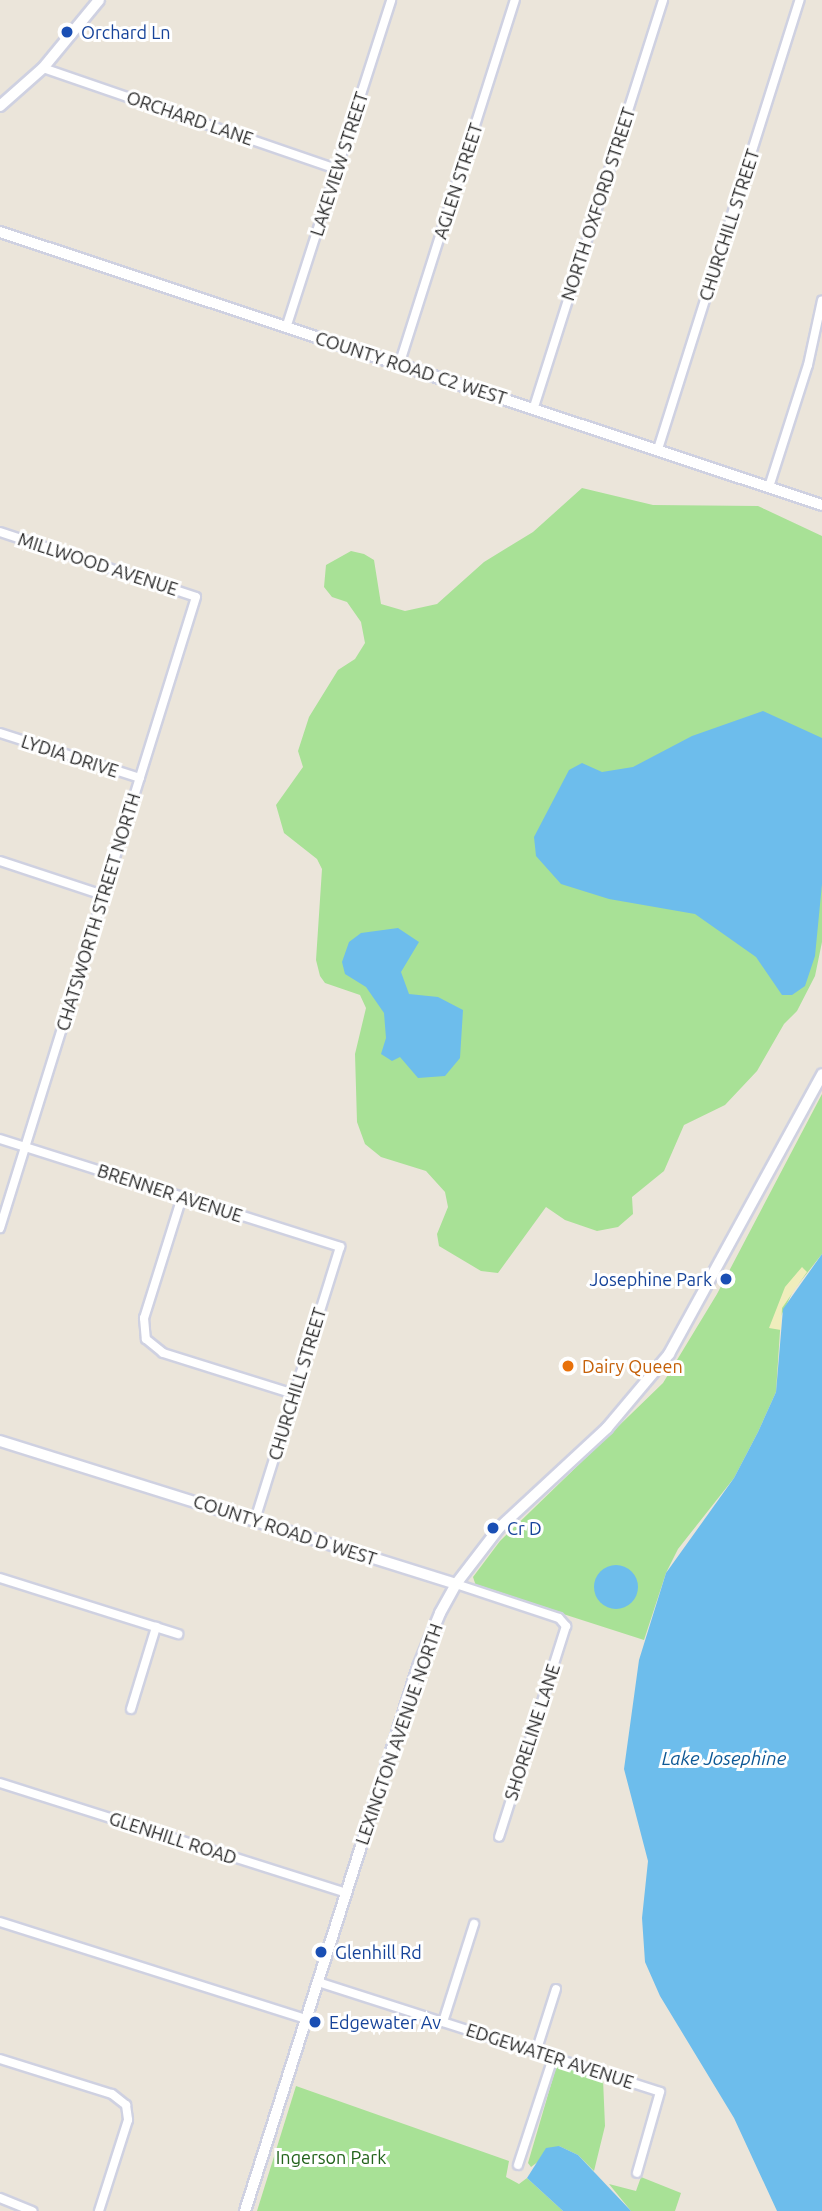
<!DOCTYPE html>
<style>
body{margin:0}
#map{position:relative;width:822px;height:2211px;overflow:hidden;background:#ebe5da;font-family:Ubuntu,sans-serif}
div>[style]{position:absolute}
.green>*{inset:0;background:#a8e196}
.sand>*{inset:0;background:#f0edbc}
.water>*{inset:0;background:#6dbdec}
.round{border-radius:50%}
.roads{filter:drop-shadow(2px 0 #cfd1e1) drop-shadow(-2px 0 #cfd1e1) drop-shadow(0 2px #cfd1e1) drop-shadow(0 -2px #cfd1e1)}
.street>*{height:8px;margin:-4px;padding:0 4px;transform-origin:4px;border-radius:4px;background:#fff}
.secondary>*{height:10px;margin:-5px;padding:0 5px;transform-origin:5px;border-radius:5px;background:#fff}
.dots>*{width:19px;height:19px;translate:-50% -50%;box-sizing:border-box;border:4px solid #fff;border-radius:50%}
span{translate:-50% -50%;white-space:nowrap;text-align:center;line-height:1.15;-webkit-text-stroke:6px #fff;paint-order:stroke}
.transit-label{font-size:18px;color:#164399}
.left{translate:0 -50%;text-align:left}
.right{translate:-100% -50%;text-align:right}
.street-label{font-size:18px;color:#282828}
.food-label{font-size:18px;color:#c56008}
.park-label{font-size:18px;color:#22631a}
.water-label{font-size:19px;color:#0f5995;font-style:italic}
</style>
<div id="map">
<div class="green">
<i style="clip-path:polygon(582px 488px,653px 505px,758px 506px,822px 536px,822px 942px,815px 976px,797px 1011px,784px 1024px,757px 1071px,725px 1105px,684px 1125px,664px 1171px,632px 1197px,633px 1214px,618px 1227px,597px 1231px,565px 1220px,546px 1207px,498px 1273px,481px 1271px,439px 1246px,437px 1234px,448px 1207px,445px 1192px,426px 1171px,381px 1157px,365px 1144px,357px 1122px,355px 1054px,366px 1008px,360px 995px,325px 983px,320px 976px,316px 960px,322px 869px,317px 859px,284px 833px,276px 805px,303px 767px,298px 751px,309px 717px,338px 670px,355px 659px,365px 643px,361px 622px,347px 602px,332px 597px,324px 587px,326px 565px,351px 551px,364px 554px,374px 560px,381px 604px,405px 611px,437px 604px,484px 562px,533px 532px)"></i>
<i style="clip-path:polygon(822px 1094px,822px 1254px,793px 1291px,781px 1316px,776px 1392px,758px 1432px,734px 1478px,678px 1549px,666px 1573px,644px 1640px,476px 1586px,473px 1577px,500px 1541px,663px 1383px,717px 1294px)"></i>
<i style="clip-path:polygon(557px 2064px,603px 2079px,605px 2126px,594px 2171px,578px 2155px,559px 2146px,531px 2167px,528px 2163px)"></i>
<i style="clip-path:polygon(296px 2086px,509px 2161px,506px 2177px,519px 2184px,527px 2178px,563px 2211px,257px 2211px)"></i>
<i style="clip-path:polygon(641px 2177px,681px 2193px,675px 2211px,631px 2211px,609px 2184px,636px 2191px)"></i>
</div>
<div class="sand">
<i style="clip-path:polygon(802px 1267px,807px 1272px,782px 1308px,781px 1330px,769px 1328px,785px 1287px)"></i>
</div>
<div class="water">
<i style="clip-path:polygon(763px 711px,822px 738px,822px 884px,815px 956px,805px 986px,792px 995px,782px 995px,756px 957px,695px 914px,609px 899px,561px 884px,536px 856px,534px 837px,569px 770px,582px 763px,602px 772px,633px 767px,692px 736px)"></i>
<i style="clip-path:polygon(398px 928px,419px 942px,401px 972px,409px 994px,438px 997px,463px 1010px,460px 1058px,445px 1076px,418px 1078px,400px 1057px,392px 1061px,381px 1054px,386px 1038px,384px 1013px,366px 987px,345px 974px,342px 962px,349px 942px,361px 933px)"></i>
<i style="clip-path:polygon(822px 1254px,822px 2211px,777px 2211px,734px 2118px,660px 1996px,645px 1962px,642px 1918px,648px 1861px,624px 1769px,639px 1660px,666px 1573px,734px 1478px,758px 1432px,776px 1392px,783px 1309px)"></i>
<i class="round" style="left:594px;top:1565px;width:44px;height:44px"></i>
<i style="clip-path:polygon(559px 2146px,578px 2155px,631px 2211px,563px 2211px,527px 2178px,546px 2148px)"></i>
</div>
<div class="roads">
<div class="street">
<i style="left:43px;top:68px;width:311px;rotate:19deg"></i>
<i style="left:286px;top:328px;width:344px;rotate:-72.2deg"></i>
<i style="left:400px;top:362px;width:380px;rotate:-72.4deg"></i>
<i style="left:534px;top:407px;width:427px;rotate:-72.4deg"></i>
<i style="left:658px;top:449px;width:471px;rotate:-72.5deg"></i>
<i style="left:769px;top:487px;width:128px;rotate:-72.3deg"></i>
<i style="left:808px;top:365px;width:66px;rotate:-77.8deg"></i>
<i style="left:0;top:532px;width:206px;rotate:18.3deg"></i>
<i style="left:196px;top:597px;width:661px;rotate:107.26deg"></i>
<i style="left:0;top:733px;width:147px;rotate:17.8deg"></i>
<i style="left:0;top:861px;width:108px;rotate:18.3deg"></i>
<i style="left:0;top:1139px;width:357px;rotate:17.6deg"></i>
<i style="left:340px;top:1247px;width:286px;rotate:107.3deg"></i>
<i style="left:182px;top:1197px;width:127px;rotate:107.4deg"></i>
<i style="left:144px;top:1318px;width:21px;rotate:85deg"></i>
<i style="left:146px;top:1339px;width:22px;rotate:39deg"></i>
<i style="left:163px;top:1353px;width:137px;rotate:17.4deg"></i>
<i style="left:0;top:1578px;width:187px;rotate:17.5deg"></i>
<i style="left:456px;top:1584px;width:108px;rotate:18.3deg"></i>
<i style="left:559px;top:1618px;width:11px;rotate:49deg"></i>
<i style="left:566px;top:1626px;width:221px;rotate:107.6deg"></i>
<i style="left:131px;top:1709px;width:86px;rotate:-73deg"></i>
<i style="left:0;top:1783px;width:363px;rotate:17.6deg"></i>
<i style="left:0;top:1922px;width:321px;rotate:17.6deg"></i>
<i style="left:318px;top:1982px;width:359px;rotate:17.8deg"></i>
<i style="left:660px;top:2092px;width:84px;rotate:105.9deg"></i>
<i style="left:443px;top:2022px;width:103px;rotate:-72.4deg"></i>
<i style="left:536px;top:2052px;width:66px;rotate:-72.4deg"></i>
<i style="left:0;top:2059px;width:117px;rotate:17.4deg"></i>
<i style="left:112px;top:2094px;width:18px;rotate:38deg"></i>
<i style="left:126px;top:2105px;width:15px;rotate:82deg"></i>
<i style="left:128px;top:2120px;width:96px;rotate:107.7deg"></i>
<i style="left:518px;top:2165px;width:113px;rotate:-71.9deg"></i>
<i style="left:0;top:2198px;width:35px;rotate:22deg"></i>
</div>
<div class="secondary">
<i style="left:0;top:106px;width:57px;rotate:-41.5deg"></i>
<i style="left:43px;top:68px;width:88px;rotate:-50.5deg"></i>
<i style="left:0;top:232px;width:866px;rotate:18.37deg"></i>
<i style="left:0;top:1441px;width:478px;rotate:17.4deg"></i>
<i style="left:245px;top:2211px;width:571px;rotate:-72.36deg"></i>
<i style="left:418px;top:1667px;width:58px;rotate:-67.8deg"></i>
<i style="left:440px;top:1613px;width:33px;rotate:-61deg"></i>
<i style="left:456px;top:1584px;width:71px;rotate:-52.5deg"></i>
<i style="left:499px;top:1528px;width:147px;rotate:-42.8deg"></i>
<i style="left:607px;top:1428px;width:97px;rotate:-50deg"></i>
<i style="left:669px;top:1354px;width:319px;rotate:-61.3deg"></i>
</div>
</div>
<div class="dots">
<i style="left:67px;top:32px;background:#1a4fb4"></i>
<i style="left:726px;top:1279px;background:#1a4fb4"></i>
<i style="left:568px;top:1366px;background:#e8710a"></i>
<i style="left:493px;top:1528px;background:#1a4fb4"></i>
<i style="left:321px;top:1952px;background:#1a4fb4"></i>
<i style="left:315px;top:2022px;background:#1a4fb4"></i>
</div>
<div class="transit-label">
<span class="left" style="left:81px;top:32px">Orchard Ln</span>
<span class="right" style="left:712px;top:1279px">Josephine Park</span>
<span class="left" style="left:507px;top:1528px">Cr D</span>
<span class="left" style="left:335px;top:1952px">Glenhill Rd</span>
<span class="left" style="left:329px;top:2022px">Edgewater Av</span>
</div>
<div class="street-label">
<span style="left:190px;top:118px;rotate:19deg">ORCHARD LANE</span>
<span style="left:339px;top:164px;rotate:-72deg">LAKEVIEW STREET</span>
<span style="left:458px;top:181px;rotate:-72deg">AGLEN STREET</span>
<span style="left:598px;top:204px;rotate:-72deg">NORTH OXFORD STREET</span>
<span style="left:729px;top:225px;rotate:-72deg">CHURCHILL STREET</span>
<span style="left:411px;top:368px;rotate:18deg">COUNTY ROAD C2 WEST</span>
<span style="left:98px;top:564px;rotate:18deg">MILLWOOD AVENUE</span>
<span style="left:70px;top:756px;rotate:18deg">LYDIA DRIVE</span>
<span style="left:98px;top:912px;rotate:-73deg">CHATSWORTH STREET NORTH</span>
<span style="left:170px;top:1193px;rotate:18deg">BRENNER AVENUE</span>
<span style="left:297px;top:1384px;rotate:-73deg">CHURCHILL STREET</span>
<span style="left:285px;top:1530px;rotate:18deg">COUNTY ROAD D WEST</span>
<span style="left:532px;top:1732px;rotate:-72deg">SHORELINE LANE</span>
<span style="left:399px;top:1734px;rotate:-71deg">LEXINGTON AVENUE NORTH</span>
<span style="left:173px;top:1838px;rotate:18deg">GLENHILL ROAD</span>
<span style="left:550px;top:2056px;rotate:18deg">EDGEWATER AVENUE</span>
</div>
<div class="food-label">
<span class="left" style="left:582px;top:1366px">Dairy Queen</span>
</div>
<div class="park-label">
<span style="left:331px;top:2157px">Ingerson Park</span>
</div>
<div class="water-label">
<span style="left:724px;top:1759px">Lake Josephine</span>
</div>
</div>
